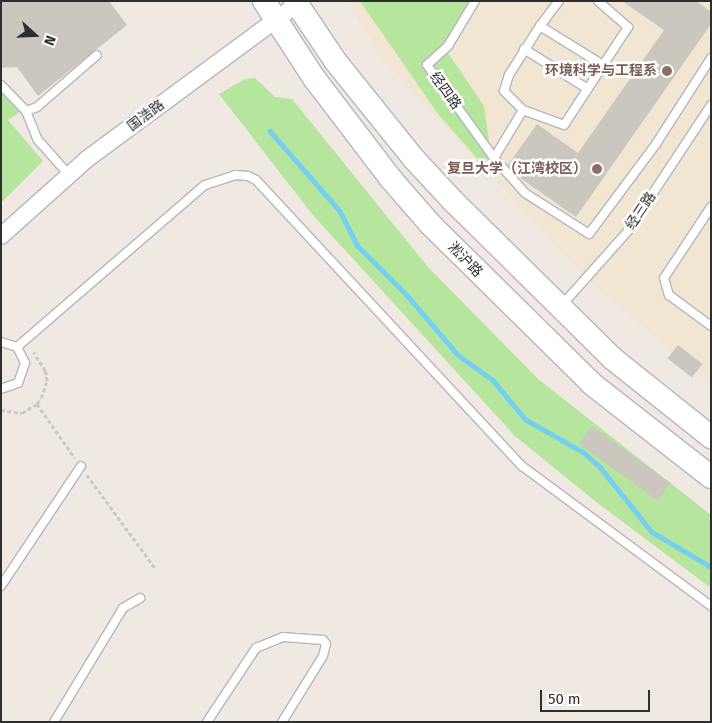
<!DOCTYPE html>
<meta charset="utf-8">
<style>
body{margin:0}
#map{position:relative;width:712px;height:723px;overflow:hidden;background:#efe9e1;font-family:"Fira Sans","Noto Sans SC",sans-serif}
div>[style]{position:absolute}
.education>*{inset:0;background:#f0e6d1}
.green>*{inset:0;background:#b6e59e}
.stream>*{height:4.5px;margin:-2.25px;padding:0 2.25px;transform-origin:2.25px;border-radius:2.25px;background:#75cff0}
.building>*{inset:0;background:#cbc7bf;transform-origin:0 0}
.path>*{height:2.5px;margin-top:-1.25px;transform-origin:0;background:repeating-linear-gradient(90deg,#c9c9c9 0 4px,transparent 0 6.5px)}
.roads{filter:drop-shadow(1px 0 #b4b7c1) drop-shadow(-1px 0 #b4b7c1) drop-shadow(0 1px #b4b7c1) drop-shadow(0 -1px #b4b7c1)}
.lane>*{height:8px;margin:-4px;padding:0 4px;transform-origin:4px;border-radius:4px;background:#fff}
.street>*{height:16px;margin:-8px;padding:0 8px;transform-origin:8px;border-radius:8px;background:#fff}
.secondary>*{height:22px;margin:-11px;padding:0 11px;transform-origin:11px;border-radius:11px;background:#fff}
.dots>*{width:14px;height:14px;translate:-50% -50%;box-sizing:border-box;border:2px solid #fff;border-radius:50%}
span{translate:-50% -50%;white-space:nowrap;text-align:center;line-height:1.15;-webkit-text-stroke:5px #fff;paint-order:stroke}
.education-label{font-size:14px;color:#785e54;font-weight:700}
.right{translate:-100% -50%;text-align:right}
.street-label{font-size:14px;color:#2e2e2e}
.frame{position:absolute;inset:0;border:2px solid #2e2e2e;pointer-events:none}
.north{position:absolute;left:10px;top:10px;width:50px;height:50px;-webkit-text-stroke:4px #fff;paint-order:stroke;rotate:110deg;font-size:14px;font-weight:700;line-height:20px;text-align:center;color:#2e2e2e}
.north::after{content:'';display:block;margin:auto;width:18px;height:22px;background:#2e2e2e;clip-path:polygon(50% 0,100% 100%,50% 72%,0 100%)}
.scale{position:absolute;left:540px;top:690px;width:110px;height:22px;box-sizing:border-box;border:2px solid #2e2e2e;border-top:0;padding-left:6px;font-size:15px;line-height:18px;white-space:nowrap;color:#2e2e2e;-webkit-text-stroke:4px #fff;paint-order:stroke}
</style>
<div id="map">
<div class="education">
<i style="clip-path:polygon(348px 1px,711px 1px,711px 384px,586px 278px,382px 59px)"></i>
</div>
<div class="green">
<i style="clip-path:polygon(360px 1px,470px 1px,444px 47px,484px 106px,491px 155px,483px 165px,438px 114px)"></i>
<i style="clip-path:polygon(255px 78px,275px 97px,292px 99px,428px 267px,538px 379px,711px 515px,711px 588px,595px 501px,515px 436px,312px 214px,219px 94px,245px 79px)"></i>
<i style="clip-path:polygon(1px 91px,20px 112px,8px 120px,43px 161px,1px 203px)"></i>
</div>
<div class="stream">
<i style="left:270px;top:131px;width:106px;rotate:48.8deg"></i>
<i style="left:340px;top:211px;width:39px;rotate:63deg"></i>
<i style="left:358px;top:246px;width:69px;rotate:45deg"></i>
<i style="left:407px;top:295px;width:79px;rotate:49.6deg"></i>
<i style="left:458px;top:355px;width:43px;rotate:35.5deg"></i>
<i style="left:493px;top:380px;width:50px;rotate:50.6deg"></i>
<i style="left:525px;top:419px;width:67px;rotate:29.6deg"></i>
<i style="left:583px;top:452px;width:23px;rotate:41deg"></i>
<i style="left:600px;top:467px;width:83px;rotate:51.3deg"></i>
<i style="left:652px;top:532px;width:69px;rotate:30.7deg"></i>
</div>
<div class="building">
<i style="clip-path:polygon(1px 1px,109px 1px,127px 25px,38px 96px,17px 67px,1px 68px)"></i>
<i style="clip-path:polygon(622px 1px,696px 1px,711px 12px,711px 24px,576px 217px,519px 177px,508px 165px,537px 124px,578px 153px,664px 30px)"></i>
<i style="left:678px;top:345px;width:31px;height:17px;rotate:38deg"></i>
<i style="left:592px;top:426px;width:97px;height:22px;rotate:36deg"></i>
</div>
<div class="path">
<i style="left:37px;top:404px;width:66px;rotate:54.9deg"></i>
<i style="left:1px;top:410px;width:21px;rotate:8deg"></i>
<i style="left:22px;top:413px;width:17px;rotate:-31deg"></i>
<i style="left:37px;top:404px;width:7px;rotate:-56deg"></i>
<i style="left:41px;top:398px;width:18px;rotate:-71deg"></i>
<i style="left:47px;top:381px;width:10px;rotate:-101deg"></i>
<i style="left:45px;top:371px;width:22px;rotate:-122deg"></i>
<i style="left:87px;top:475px;width:115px;rotate:53.8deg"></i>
</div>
<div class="roads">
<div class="lane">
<i style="left:475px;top:1px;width:52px;rotate:121deg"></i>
<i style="left:448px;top:46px;width:28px;rotate:138deg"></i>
<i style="left:427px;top:65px;width:115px;rotate:54.2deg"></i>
<i style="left:598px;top:1px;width:40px;rotate:41deg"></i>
<i style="left:628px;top:27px;width:117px;rotate:123.1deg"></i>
<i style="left:564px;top:125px;width:44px;rotate:-159.9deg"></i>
<i style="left:523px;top:110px;width:56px;rotate:121.1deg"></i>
<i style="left:494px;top:158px;width:47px;rotate:48.5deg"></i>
<i style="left:525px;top:193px;width:76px;rotate:32.6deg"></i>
<i style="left:589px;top:234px;width:112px;rotate:-53.3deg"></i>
<i style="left:656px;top:144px;width:102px;rotate:-57.4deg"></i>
<i style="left:540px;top:26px;width:31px;rotate:-53deg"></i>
<i style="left:524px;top:49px;width:75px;rotate:32deg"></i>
<i style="left:1px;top:85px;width:36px;rotate:46deg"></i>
<i style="left:26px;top:111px;width:12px;rotate:-20deg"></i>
<i style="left:37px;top:107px;width:79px;rotate:-40.9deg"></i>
<i style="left:523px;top:110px;width:27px;rotate:-135deg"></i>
<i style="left:504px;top:91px;width:17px;rotate:-73deg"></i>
<i style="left:509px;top:75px;width:58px;rotate:-57.7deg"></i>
<i style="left:540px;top:26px;width:74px;rotate:31.8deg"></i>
<i style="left:26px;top:111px;width:31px;rotate:68deg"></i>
<i style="left:38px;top:140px;width:47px;rotate:48.5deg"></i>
<i style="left:711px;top:207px;width:85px;rotate:123.5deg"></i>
<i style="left:664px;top:278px;width:18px;rotate:74deg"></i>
<i style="left:669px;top:295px;width:52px;rotate:36.4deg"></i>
<i style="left:562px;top:305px;width:99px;rotate:-48.3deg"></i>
<i style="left:628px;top:231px;width:151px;rotate:-56.6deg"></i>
<i style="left:1px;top:342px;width:17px;rotate:17deg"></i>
<i style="left:17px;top:347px;width:18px;rotate:63deg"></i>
<i style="left:25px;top:363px;width:21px;rotate:109deg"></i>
<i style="left:18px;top:383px;width:18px;rotate:161deg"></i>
<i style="left:17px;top:347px;width:248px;rotate:-40.8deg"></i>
<i style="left:205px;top:185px;width:32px;rotate:-18deg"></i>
<i style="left:235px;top:175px;width:13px;rotate:4deg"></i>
<i style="left:248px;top:176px;width:9px;rotate:27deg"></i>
<i style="left:256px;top:180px;width:391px;rotate:47.1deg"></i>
<i style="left:522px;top:466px;width:235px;rotate:36.5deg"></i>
<i style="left:1px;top:586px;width:144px;rotate:-56.3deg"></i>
<i style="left:54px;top:722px;width:133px;rotate:-58.8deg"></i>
<i style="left:123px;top:608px;width:20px;rotate:-30deg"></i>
<i style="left:207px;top:722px;width:89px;rotate:-56.5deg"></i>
<i style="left:256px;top:648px;width:29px;rotate:-22deg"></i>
<i style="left:283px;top:637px;width:40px;rotate:4.3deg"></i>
<i style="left:323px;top:640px;width:5px;rotate:53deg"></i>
<i style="left:326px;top:644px;width:12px;rotate:104deg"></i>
<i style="left:323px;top:656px;width:78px;rotate:121.8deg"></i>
</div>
<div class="street">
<i style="left:1px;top:236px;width:115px;rotate:-41.8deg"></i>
<i style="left:87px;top:159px;width:261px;rotate:-36.4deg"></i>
</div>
<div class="secondary">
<i style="left:264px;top:1px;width:92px;rotate:57deg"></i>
<i style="left:314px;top:78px;width:127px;rotate:52.7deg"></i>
<i style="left:391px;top:179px;width:61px;rotate:49deg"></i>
<i style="left:431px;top:225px;width:226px;rotate:44.6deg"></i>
<i style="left:592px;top:384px;width:151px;rotate:38deg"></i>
<i style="left:295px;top:1px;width:73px;rotate:56.1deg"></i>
<i style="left:336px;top:62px;width:124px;rotate:51.2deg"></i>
<i style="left:414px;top:159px;width:59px;rotate:47.1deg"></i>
<i style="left:454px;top:202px;width:222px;rotate:44.6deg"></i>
<i style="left:612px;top:358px;width:127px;rotate:38.6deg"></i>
</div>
</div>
<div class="dots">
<i style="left:667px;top:71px;background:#8d6e63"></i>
<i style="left:597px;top:169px;background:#8d6e63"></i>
</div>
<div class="education-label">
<span class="right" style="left:657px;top:71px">环境科学与工程系</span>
<span class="right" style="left:587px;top:169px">复旦大学（江湾校区）</span>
</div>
<div class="street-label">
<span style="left:445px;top:91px;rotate:54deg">经四路</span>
<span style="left:146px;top:116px;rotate:-37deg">国浩路</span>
<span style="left:641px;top:211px;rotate:-56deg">经三路</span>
<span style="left:465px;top:260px;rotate:46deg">淞沪路</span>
</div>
<div class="frame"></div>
<div class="north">N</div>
<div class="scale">50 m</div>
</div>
